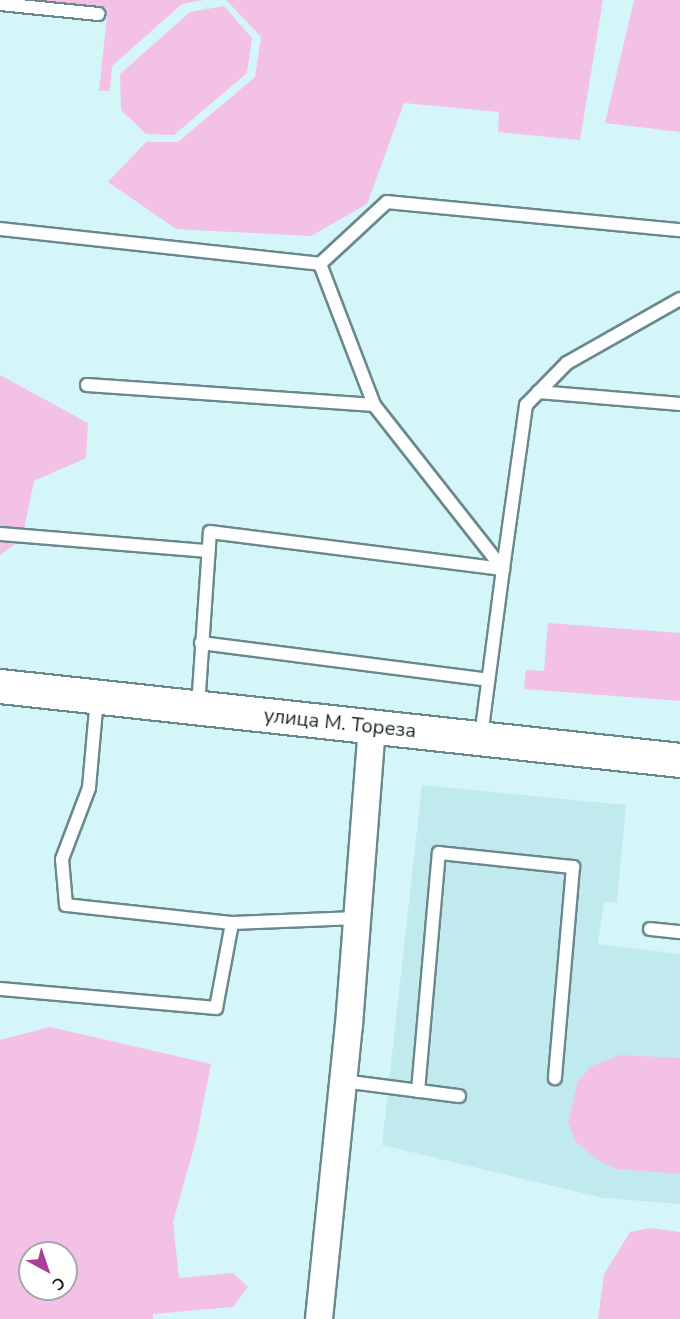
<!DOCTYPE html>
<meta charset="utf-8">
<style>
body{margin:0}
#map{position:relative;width:680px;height:1319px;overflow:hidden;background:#d5f6f9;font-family:"Nunito Sans",sans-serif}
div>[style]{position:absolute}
.built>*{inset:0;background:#c1eaee}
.green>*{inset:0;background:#f3c1e5}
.roads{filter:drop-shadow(2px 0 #6b888b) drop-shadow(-2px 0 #6b888b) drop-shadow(0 2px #6b888b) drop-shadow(0 -2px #6b888b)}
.lane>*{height:12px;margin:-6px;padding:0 6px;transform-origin:6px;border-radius:6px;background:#fff}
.street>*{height:26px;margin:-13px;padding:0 13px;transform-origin:13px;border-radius:13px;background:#fff}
.secondary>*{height:33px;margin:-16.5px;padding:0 16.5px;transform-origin:16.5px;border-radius:16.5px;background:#fff}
span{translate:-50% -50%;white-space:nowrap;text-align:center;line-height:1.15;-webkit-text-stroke:6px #fff;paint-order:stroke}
.street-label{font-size:20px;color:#1a2627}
.north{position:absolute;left:18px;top:1241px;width:60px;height:60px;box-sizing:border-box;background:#fff;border:2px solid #a3a8a9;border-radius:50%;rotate:140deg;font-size:16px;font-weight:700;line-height:24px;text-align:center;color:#1a2627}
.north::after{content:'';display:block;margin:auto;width:21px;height:27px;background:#ae3d98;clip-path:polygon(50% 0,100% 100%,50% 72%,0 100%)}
</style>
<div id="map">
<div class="built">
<i style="clip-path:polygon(422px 785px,626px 805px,617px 903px,604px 902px,598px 944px,680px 954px,680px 1204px,603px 1198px,382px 1145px)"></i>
</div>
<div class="green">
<i style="clip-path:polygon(31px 0,204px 0,182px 4px,112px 66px,110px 91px,99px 91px,108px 8px)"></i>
<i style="clip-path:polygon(226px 0,603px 0,580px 140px,498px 132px,499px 112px,404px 103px,367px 204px,311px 236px,176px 229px,108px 182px,146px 142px,178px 142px,255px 77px,261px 37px)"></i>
<i style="clip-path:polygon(634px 0,680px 0,680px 132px,605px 123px)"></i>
<i style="clip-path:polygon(224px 6px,252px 38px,247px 73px,174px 135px,146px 134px,121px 110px,120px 74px,190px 12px)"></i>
<i style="clip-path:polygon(0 375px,88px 423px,86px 458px,34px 481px,22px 539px,0 555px)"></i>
<i style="clip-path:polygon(548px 623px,680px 633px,680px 701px,524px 689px,526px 670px,544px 671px)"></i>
<i style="clip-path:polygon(evenodd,50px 1027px,211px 1064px,196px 1140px,173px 1222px,179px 1278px,233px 1273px,248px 1287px,233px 1307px,153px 1314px,153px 1319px,0 1319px,0 1040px,50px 1027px,30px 1253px,66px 1253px,66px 1289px,30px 1289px,30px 1253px)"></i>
<i style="clip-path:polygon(620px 1055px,680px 1058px,680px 1174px,616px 1169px,596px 1159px,576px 1142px,568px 1123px,578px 1081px,592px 1066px)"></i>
<i style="clip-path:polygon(650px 1228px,680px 1232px,680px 1319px,598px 1319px,604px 1274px,630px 1232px)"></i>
</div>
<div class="roads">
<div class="lane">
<i style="left:0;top:4px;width:99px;rotate:5.8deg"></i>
<i style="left:0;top:229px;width:322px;rotate:6.2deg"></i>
<i style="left:320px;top:264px;width:151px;rotate:69deg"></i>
<i style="left:374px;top:405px;width:209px;rotate:51.8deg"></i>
<i style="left:320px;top:264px;width:91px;rotate:-42.8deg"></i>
<i style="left:387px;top:202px;width:294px;rotate:5.5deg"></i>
<i style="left:87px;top:385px;width:288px;rotate:4deg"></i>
<i style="left:538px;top:392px;width:143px;rotate:4.8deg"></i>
<i style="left:0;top:534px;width:209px;rotate:4.7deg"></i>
<i style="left:503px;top:569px;width:166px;rotate:-82deg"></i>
<i style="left:526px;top:405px;width:59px;rotate:-45.7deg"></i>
<i style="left:567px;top:363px;width:130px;rotate:-29.5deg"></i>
<i style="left:201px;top:643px;width:289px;rotate:7.3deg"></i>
<i style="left:97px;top:698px;width:90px;rotate:95.1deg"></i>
<i style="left:89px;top:788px;width:76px;rotate:110.8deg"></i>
<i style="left:62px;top:859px;width:46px;rotate:85deg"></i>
<i style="left:66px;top:905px;width:167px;rotate:6.2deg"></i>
<i style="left:198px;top:707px;width:175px;rotate:-86.1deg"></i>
<i style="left:210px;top:532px;width:295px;rotate:7.2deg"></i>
<i style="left:503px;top:569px;width:169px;rotate:97.5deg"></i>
<i style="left:650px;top:929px;width:30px;rotate:6deg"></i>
<i style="left:0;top:989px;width:217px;rotate:5deg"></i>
<i style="left:216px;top:1008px;width:86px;rotate:-79.3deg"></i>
<i style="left:232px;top:923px;width:125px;rotate:-2.3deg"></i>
<i style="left:343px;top:1081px;width:117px;rotate:7.4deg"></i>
<i style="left:418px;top:1091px;width:239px;rotate:-85deg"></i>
<i style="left:439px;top:853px;width:135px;rotate:6deg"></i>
<i style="left:573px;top:867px;width:212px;rotate:94.9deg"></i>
</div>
<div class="street">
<i style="left:319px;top:1319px;width:296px;rotate:-84.2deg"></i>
<i style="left:349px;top:1025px;width:299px;rotate:-85.6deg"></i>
</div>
<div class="secondary">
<i style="left:0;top:686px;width:684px;rotate:6.21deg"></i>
</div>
</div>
<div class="street-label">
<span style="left:340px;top:723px;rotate:6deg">улица М. Тореза</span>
</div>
<div class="north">С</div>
</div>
